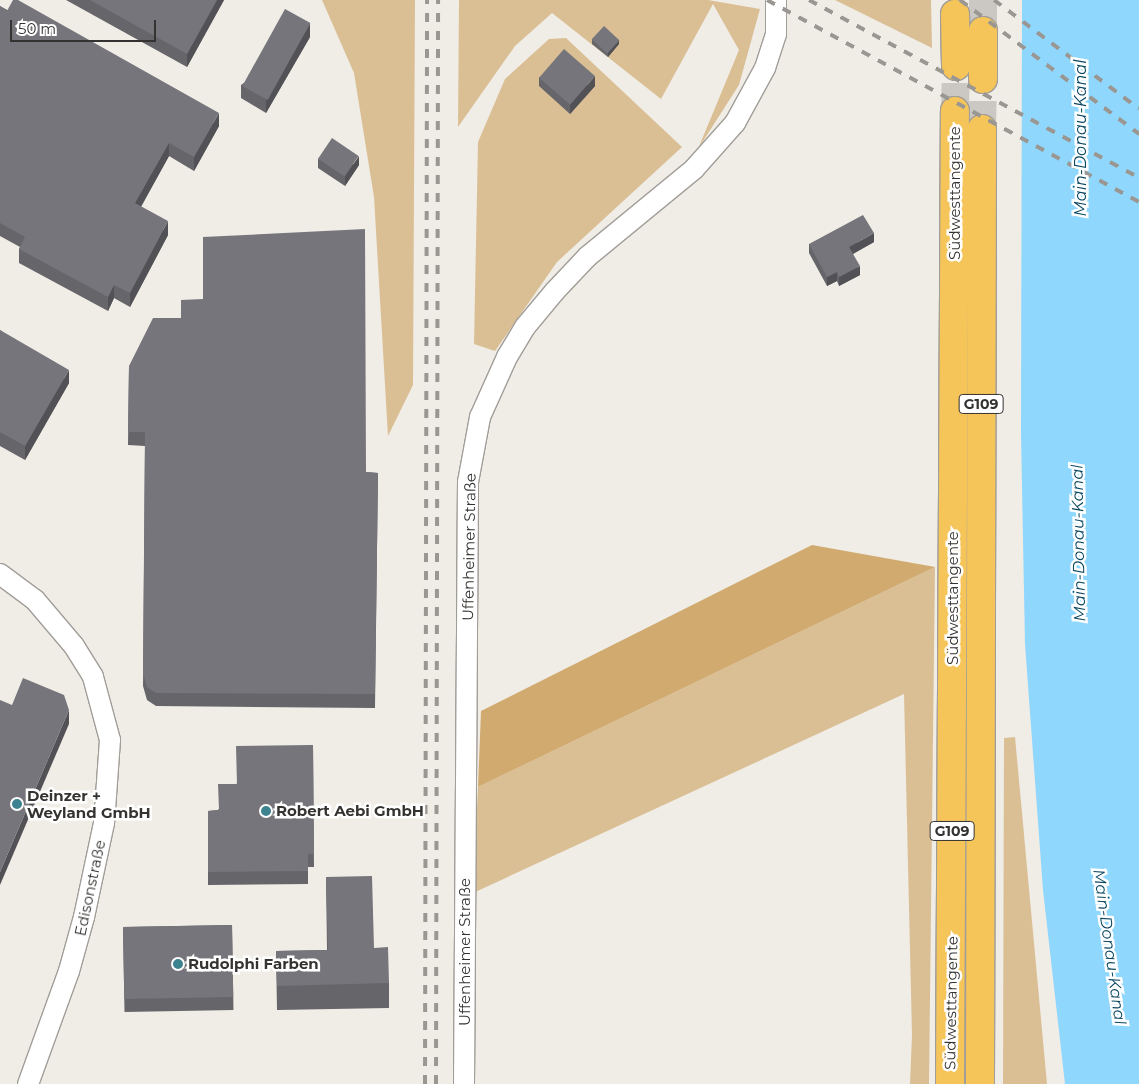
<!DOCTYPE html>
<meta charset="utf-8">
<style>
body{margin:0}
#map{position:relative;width:1139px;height:1084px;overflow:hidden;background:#f0ece6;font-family:Montserrat,sans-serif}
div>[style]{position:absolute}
.green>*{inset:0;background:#dabf95}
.forest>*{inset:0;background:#d1aa6f}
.water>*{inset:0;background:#8fd7fd}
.highway-tunnel>*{height:28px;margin-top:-14px;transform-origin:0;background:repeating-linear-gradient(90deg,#cbc7c2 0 28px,transparent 0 42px)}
.roads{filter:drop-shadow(1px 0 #a19d98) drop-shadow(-1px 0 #a19d98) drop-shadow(0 1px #a19d98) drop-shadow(0 -1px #a19d98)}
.street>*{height:20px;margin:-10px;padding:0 10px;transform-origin:10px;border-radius:10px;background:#fff}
.highway>*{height:28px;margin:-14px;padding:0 14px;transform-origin:14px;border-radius:14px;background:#f6c559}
.rail>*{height:4px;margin-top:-2px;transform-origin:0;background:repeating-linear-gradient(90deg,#9a9793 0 9px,transparent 0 18px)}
.wall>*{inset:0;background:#65656a;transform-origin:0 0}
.shaded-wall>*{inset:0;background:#525256}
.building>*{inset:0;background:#75757b;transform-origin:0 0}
.dots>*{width:14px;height:14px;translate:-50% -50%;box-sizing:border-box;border:2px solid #fff;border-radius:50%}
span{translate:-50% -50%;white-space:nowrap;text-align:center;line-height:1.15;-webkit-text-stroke:5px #fff;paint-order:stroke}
.shield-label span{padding:1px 4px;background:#fff;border:1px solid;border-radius:4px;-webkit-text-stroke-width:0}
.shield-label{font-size:14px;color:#353331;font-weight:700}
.street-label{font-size:15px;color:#353331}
.poi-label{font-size:15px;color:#353331;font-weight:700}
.left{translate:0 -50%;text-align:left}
.water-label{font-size:16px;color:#08455e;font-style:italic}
.scale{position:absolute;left:10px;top:20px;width:146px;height:22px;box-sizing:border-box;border:2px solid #353331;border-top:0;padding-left:6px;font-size:15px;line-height:18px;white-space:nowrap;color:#353331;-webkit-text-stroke:4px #fff;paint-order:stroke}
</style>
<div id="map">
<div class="green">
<i style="clip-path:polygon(322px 0,415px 0,413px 385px,388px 436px,374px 197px,354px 73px)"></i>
<i style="clip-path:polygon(459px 0,708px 0,760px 9px,739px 85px,698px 149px,739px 50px,713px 4px,661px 99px,552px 13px,515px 46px,458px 127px)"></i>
<i style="clip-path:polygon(835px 0,931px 0,932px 48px)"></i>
<i style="clip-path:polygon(566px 38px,682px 147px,557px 262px,495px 351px,474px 344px,478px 142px,505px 79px,549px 39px)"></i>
<i style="clip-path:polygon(935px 567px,929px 1084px,910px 1084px,912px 1035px,904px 694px,473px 893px,478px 787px)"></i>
<i style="clip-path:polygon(1015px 737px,1047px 1084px,1003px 1084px,1004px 738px)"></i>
</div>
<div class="forest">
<i style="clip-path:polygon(812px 545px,935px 567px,478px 787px,481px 711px)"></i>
</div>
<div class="water">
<i style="clip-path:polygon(1022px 0,1139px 0,1139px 1084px,1065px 1084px,1043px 890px,1025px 644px,1021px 434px)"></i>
</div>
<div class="highway-tunnel">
<i style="left:983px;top:0;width:31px;rotate:90deg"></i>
<i style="left:955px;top:111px;width:45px;rotate:-88.7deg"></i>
<i style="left:982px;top:129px;width:50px;rotate:-88.9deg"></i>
</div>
<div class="roads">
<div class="street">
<i style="left:0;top:574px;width:44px;rotate:36.6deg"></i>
<i style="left:35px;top:600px;width:60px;rotate:49.7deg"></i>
<i style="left:74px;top:646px;width:36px;rotate:58deg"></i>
<i style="left:93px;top:677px;width:65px;rotate:74.9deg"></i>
<i style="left:110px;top:740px;width:83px;rotate:94.1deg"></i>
<i style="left:104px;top:823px;width:96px;rotate:102deg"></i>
<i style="left:84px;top:917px;width:56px;rotate:105.5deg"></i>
<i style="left:69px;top:971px;width:120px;rotate:109.9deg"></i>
<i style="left:464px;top:1084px;width:602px;rotate:-89.62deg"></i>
<i style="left:468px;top:482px;width:66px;rotate:-79.5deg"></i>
<i style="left:480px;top:417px;width:66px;rotate:-65.8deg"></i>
<i style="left:507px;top:357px;width:35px;rotate:-59deg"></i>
<i style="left:525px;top:327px;width:47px;rotate:-50.2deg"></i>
<i style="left:555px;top:291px;width:47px;rotate:-46.7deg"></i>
<i style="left:587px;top:257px;width:139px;rotate:-39.4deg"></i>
<i style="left:694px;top:169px;width:62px;rotate:-48.3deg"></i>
<i style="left:735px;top:123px;width:63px;rotate:-61.4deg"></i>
<i style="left:765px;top:68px;width:36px;rotate:-72deg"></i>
<i style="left:776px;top:34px;width:34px;rotate:-90deg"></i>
</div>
<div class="highway">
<i style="left:955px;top:14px;width:52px;rotate:88.9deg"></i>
<i style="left:983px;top:79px;width:48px;rotate:-90deg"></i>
<i style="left:950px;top:1084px;width:973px;rotate:-89.71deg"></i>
<i style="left:980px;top:1084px;width:955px;rotate:-89.88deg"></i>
</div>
</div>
<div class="rail">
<i style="left:767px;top:0;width:423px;rotate:28.5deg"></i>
<i style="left:809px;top:0;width:375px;rotate:28.3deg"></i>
<i style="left:960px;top:0;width:224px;rotate:36.8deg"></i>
<i style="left:994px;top:0;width:181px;rotate:36.9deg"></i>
<i style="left:425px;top:1084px;width:1084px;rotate:-89.89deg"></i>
<i style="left:436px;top:1084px;width:1084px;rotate:-89.89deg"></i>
</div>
<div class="wall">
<i style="clip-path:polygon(66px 0,224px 0,187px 67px)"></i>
<i style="clip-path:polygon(0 6px,219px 126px,194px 171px,169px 156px,141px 207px,168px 235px,130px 307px,114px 298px,108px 311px,19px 263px,19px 249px,20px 247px,0 236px)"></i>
<i style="clip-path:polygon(310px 37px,266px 113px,241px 98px,241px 85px)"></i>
<i style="clip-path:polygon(592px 39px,619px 44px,608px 57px,592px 44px)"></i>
<i style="clip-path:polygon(539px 77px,595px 86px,570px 114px,539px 86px)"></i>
<i style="clip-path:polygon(318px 159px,359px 165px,345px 186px,318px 168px)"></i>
<i style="clip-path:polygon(874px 242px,853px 254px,860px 275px,839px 286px,837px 281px,827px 286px,809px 253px,809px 244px)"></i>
<i style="clip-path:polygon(0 330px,69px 383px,25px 460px,0 446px)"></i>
<i style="clip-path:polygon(129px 366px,366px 472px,378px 473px,375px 708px,156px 706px,147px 700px,143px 686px,145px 446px,128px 445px)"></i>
<i style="clip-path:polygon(313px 745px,314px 867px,308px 867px,308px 884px,208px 885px,208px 811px,218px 810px,236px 784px)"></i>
<i style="clip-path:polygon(326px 877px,374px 948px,389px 983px,389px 1008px,277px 1010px,276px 951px,327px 950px)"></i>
<i style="left:232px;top:925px;width:85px;height:109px;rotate:89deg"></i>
</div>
<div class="shaded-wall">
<i style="clip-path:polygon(217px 0,224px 0,187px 67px,187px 54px)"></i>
<i style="clip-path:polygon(310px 23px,310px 37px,266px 113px,266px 99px)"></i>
<i style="clip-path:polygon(619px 40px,619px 44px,608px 57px,608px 53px)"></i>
<i style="clip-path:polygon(595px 76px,595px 86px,570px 114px,570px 105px)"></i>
<i style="clip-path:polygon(219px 113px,219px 126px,194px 171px,194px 157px)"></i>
<i style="clip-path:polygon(169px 143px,169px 156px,135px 217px,135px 203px)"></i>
<i style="clip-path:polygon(359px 156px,359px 165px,345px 186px,345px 176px)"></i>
<i style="clip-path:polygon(168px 221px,168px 235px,130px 307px,130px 293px)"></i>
<i style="clip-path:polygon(874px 233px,874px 242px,849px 256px,849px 247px)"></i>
<i style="clip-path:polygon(860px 266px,860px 275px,839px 286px,839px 277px)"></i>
<i style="clip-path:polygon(837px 272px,837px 281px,827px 286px,827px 277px)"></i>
<i style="clip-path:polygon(114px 285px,114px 298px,108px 311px,108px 297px)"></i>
<i style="clip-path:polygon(69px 370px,69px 383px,25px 460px,25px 446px)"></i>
<i style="clip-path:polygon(69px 710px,69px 724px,0 885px,0 872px)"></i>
</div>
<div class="building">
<i style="clip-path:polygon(13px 0,18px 0,219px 113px,194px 157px,169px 143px,135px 203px,168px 221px,130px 293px,114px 285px,108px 297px,19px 249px,25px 237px,0 223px,0 6px,7px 11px)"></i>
<i style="clip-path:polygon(90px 0,217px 0,187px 54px)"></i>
<i style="left:285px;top:9px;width:29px;height:88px;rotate:29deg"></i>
<i style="left:604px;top:26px;width:21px;height:18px;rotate:43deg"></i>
<i style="left:564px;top:49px;width:41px;height:38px;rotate:41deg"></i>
<i style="left:332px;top:138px;width:32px;height:25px;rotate:34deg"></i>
<i style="clip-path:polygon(863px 215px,874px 233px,849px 247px,860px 266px,839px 277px,837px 272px,827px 277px,809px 244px)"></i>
<i style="clip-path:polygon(365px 229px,366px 472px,378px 473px,375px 694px,156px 693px,147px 687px,143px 673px,145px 432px,128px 432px,129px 366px,153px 318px,181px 318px,181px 300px,203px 299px,203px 237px)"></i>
<i style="clip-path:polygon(0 330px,69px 370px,25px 446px,0 432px)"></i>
<i style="clip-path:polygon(23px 678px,64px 695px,69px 710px,0 872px,0 700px,12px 705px)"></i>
<i style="clip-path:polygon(313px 745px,314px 854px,308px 854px,308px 871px,208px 872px,208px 811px,219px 810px,218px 784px,237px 784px,236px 746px)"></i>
<i style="clip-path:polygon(372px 876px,374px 948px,388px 947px,389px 983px,277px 986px,276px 951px,328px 950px,326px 877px)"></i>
<i style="left:232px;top:925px;width:72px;height:109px;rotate:89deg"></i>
</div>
<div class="dots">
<i style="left:17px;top:804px;background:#3d828f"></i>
<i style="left:266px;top:811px;background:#3d828f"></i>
<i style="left:178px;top:964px;background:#3d828f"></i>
</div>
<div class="shield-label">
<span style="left:981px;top:404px">G109</span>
<span style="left:952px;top:831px">G109</span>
</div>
<div class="street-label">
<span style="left:955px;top:193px;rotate:-90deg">Südwesttangente</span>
<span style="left:469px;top:547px;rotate:-89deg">Uffenheimer Straße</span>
<span style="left:953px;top:598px;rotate:-90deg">Südwesttangente</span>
<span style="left:90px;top:888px;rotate:-78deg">Edisonstraße</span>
<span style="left:465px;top:952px;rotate:-90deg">Uffenheimer Straße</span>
<span style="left:951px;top:1003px;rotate:-89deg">Südwesttangente</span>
</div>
<div class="poi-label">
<span class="left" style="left:27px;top:804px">Deinzer +<br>Weyland GmbH</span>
<span class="left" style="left:276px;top:811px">Robert Aebi GmbH</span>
<span class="left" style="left:188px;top:964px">Rudolphi Farben</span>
</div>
<div class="water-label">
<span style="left:1081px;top:138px;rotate:-90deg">Main-Donau-Kanal</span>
<span style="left:1079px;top:543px;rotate:-91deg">Main-Donau-Kanal</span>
<span style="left:1109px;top:947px;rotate:82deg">Main-Donau-Kanal</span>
</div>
<div class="scale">50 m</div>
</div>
